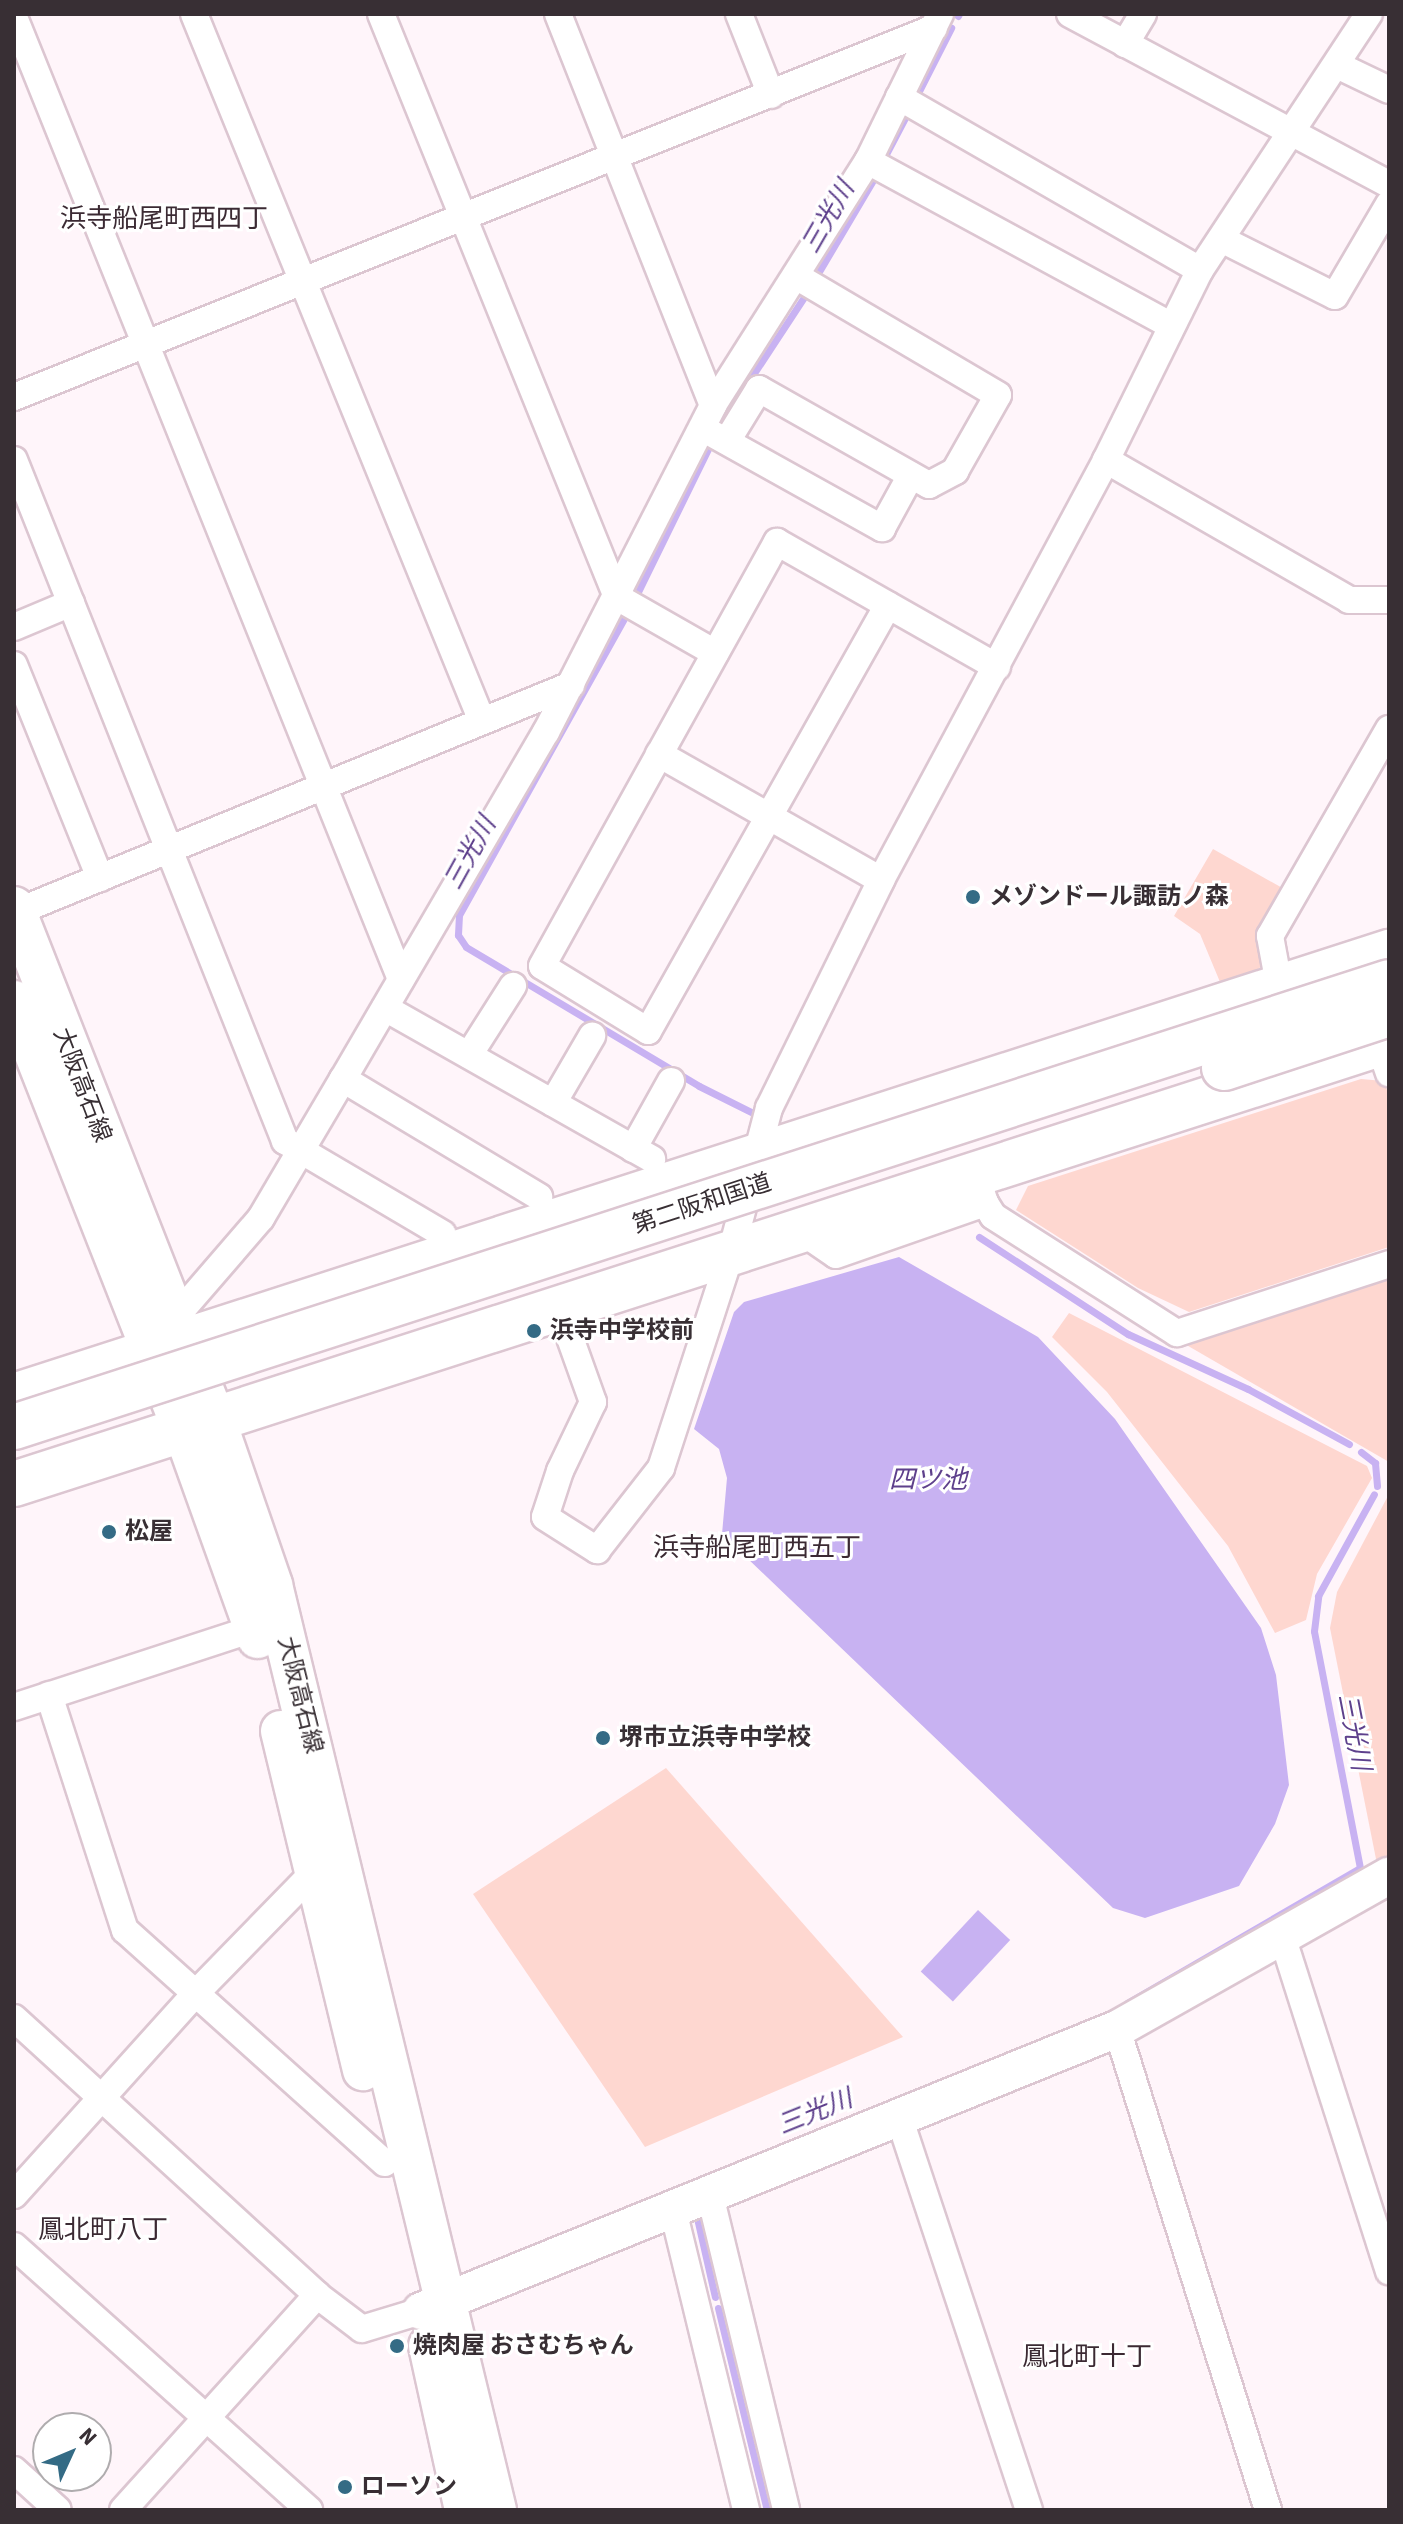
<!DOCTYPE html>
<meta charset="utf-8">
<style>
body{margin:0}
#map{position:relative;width:1403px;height:2524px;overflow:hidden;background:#fff5fa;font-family:"Source Sans 3","Noto Sans JP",sans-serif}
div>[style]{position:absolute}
.green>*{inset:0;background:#fed7d0}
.water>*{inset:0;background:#c8b2f2;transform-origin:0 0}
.stream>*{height:7px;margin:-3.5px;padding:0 3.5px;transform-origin:3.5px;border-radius:3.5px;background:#c8b2f2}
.roads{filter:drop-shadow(2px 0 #dcc6d1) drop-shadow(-2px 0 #dcc6d1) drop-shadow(0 2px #dcc6d1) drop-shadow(0 -2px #dcc6d1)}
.street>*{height:26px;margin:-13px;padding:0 13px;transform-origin:13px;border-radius:13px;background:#fff}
.secondary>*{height:36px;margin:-18px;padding:0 18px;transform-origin:18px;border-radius:18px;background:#fff}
.primary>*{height:40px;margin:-20px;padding:0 20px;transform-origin:20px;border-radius:20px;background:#fff}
.highway>*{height:44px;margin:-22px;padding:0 22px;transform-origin:22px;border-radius:22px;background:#fff}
.bridges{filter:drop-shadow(2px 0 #dcc6d1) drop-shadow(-2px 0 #dcc6d1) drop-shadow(0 2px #dcc6d1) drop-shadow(0 -2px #dcc6d1)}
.highway-bridge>*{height:44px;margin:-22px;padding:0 22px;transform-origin:22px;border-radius:22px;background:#fff}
.dots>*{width:22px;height:22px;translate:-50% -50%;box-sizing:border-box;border:4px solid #fff;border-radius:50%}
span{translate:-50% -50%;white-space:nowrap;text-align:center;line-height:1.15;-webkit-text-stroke:6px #fff;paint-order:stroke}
.poi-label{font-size:24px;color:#382f34;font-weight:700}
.left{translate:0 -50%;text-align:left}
.street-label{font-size:24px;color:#382f34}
.water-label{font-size:26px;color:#5e408c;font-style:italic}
.neighbourhood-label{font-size:26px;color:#3b2a33}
.frame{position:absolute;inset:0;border:16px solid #382f34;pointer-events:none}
.north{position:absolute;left:32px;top:2412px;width:80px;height:80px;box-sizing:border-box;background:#fff;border:2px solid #afacae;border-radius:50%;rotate:46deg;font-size:22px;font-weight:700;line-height:32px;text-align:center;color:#382f34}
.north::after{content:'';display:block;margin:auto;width:28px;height:36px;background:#346b85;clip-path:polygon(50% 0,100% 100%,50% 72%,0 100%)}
</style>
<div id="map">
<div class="green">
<i style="clip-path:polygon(1213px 849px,1286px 890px,1270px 958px,1254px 973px,1220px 982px,1200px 934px,1174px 916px)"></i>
<i style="clip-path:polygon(1361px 1079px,1384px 1081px,1389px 1096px,1389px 1247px,1189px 1312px,1138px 1288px,1016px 1210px,1028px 1186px)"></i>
<i style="clip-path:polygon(1389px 1277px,1389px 1462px,1183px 1343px)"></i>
<i style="clip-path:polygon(1069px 1313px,1367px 1466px,1372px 1478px,1317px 1574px,1306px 1620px,1275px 1633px,1228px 1546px,1107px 1392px,1052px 1337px)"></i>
<i style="clip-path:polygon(1389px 1494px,1389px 1862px,1378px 1869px,1330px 1628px,1337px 1592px)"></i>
<i style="clip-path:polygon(666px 1768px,903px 2037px,645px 2147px,473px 1894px)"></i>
</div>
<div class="water">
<i style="clip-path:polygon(899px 1257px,1038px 1337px,1115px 1419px,1261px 1628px,1276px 1675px,1289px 1785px,1275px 1824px,1239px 1886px,1145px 1918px,1113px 1908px,722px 1534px,727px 1478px,719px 1449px,694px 1429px,734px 1312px,744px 1302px)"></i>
<i style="left:978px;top:1910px;width:44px;height:84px;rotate:43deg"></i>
</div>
<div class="stream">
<i style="left:958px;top:16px;width:2px;rotate:-63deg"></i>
<i style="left:915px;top:99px;width:80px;rotate:-63.1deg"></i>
<i style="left:883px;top:160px;width:52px;rotate:-62.4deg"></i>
<i style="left:814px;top:280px;width:122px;rotate:-59.4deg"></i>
<i style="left:718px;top:428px;width:160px;rotate:-56.7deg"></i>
<i style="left:634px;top:600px;width:175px;rotate:-63.9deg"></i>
<i style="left:626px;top:615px;width:343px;rotate:119.1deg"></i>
<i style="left:459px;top:915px;width:20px;rotate:93deg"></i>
<i style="left:458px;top:935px;width:14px;rotate:56deg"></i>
<i style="left:466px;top:947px;width:271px;rotate:30.8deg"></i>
<i style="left:699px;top:1086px;width:63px;rotate:26.6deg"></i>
<i style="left:979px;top:1237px;width:178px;rotate:33.1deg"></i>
<i style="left:1128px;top:1334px;width:132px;rotate:24.6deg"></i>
<i style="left:1248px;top:1389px;width:115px;rotate:28.6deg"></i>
<i style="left:1361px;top:1452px;width:18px;rotate:38deg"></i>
<i style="left:1375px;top:1463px;width:23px;rotate:85deg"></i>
<i style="left:1127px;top:2003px;width:269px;rotate:-30.1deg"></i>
<i style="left:1360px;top:1868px;width:241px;rotate:-101deg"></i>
<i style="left:1314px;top:1631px;width:35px;rotate:-83deg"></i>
<i style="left:1318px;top:1596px;width:116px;rotate:-61.2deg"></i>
<i style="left:697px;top:2218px;width:81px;rotate:77.2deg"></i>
<i style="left:718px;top:2308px;width:208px;rotate:76.4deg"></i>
</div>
<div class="roads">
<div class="street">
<i style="left:194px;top:14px;width:763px;rotate:67.84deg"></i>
<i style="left:381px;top:14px;width:629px;rotate:67.96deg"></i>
<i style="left:617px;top:597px;width:113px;rotate:29.7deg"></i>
<i style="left:558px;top:14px;width:421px;rotate:68.4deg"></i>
<i style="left:739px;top:14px;width:87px;rotate:68.4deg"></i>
<i style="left:1070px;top:14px;width:361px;rotate:28.1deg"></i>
<i style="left:14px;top:17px;width:1037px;rotate:68.09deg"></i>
<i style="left:1125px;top:44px;width:35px;rotate:-59deg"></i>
<i style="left:1339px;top:66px;width:55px;rotate:25.6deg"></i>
<i style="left:899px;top:97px;width:347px;rotate:29.9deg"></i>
<i style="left:868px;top:161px;width:344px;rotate:28.5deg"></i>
<i style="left:1221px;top:239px;width:127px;rotate:26.6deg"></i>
<i style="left:1335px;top:296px;width:107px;rotate:-59.6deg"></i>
<i style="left:14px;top:397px;width:991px;rotate:-21.86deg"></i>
<i style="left:711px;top:433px;width:196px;rotate:29.1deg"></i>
<i style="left:882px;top:528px;width:60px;rotate:-61.3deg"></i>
<i style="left:727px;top:441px;width:61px;rotate:-58.4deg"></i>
<i style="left:759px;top:389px;width:195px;rotate:29.5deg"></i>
<i style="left:929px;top:485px;width:30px;rotate:-28deg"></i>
<i style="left:955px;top:471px;width:87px;rotate:-60.5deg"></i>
<i style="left:998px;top:395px;width:232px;rotate:-149.5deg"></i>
<i style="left:14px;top:460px;width:733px;rotate:68.3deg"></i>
<i style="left:285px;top:1141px;width:183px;rotate:30.5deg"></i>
<i style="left:1106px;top:460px;width:280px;rotate:29.9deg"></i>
<i style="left:1349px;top:600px;width:40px"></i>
<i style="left:888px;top:605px;width:489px;rotate:119.4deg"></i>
<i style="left:648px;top:1031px;width:124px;rotate:-148.5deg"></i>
<i style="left:542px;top:966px;width:485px;rotate:-61deg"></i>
<i style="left:777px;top:542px;width:253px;rotate:29.6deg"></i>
<i style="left:14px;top:627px;width:62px;rotate:-22.8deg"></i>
<i style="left:14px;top:665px;width:230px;rotate:68deg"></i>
<i style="left:659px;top:754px;width:255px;rotate:29.6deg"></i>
<i style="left:14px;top:913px;width:602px;rotate:-22.26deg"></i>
<i style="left:1280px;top:990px;width:55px;rotate:-100.5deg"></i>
<i style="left:1270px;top:936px;width:239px;rotate:-60.1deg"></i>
<i style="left:385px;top:1008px;width:307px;rotate:29.5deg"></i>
<i style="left:1379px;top:1044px;width:31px;rotate:71deg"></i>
<i style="left:469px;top:1055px;width:82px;rotate:-57.5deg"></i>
<i style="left:343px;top:1079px;width:229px;rotate:31deg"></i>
<i style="left:553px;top:1103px;width:78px;rotate:-59.8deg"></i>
<i style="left:633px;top:1149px;width:78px;rotate:-60.8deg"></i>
<i style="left:985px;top:1203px;width:15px;rotate:58deg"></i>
<i style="left:993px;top:1216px;width:218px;rotate:32.5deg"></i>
<i style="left:1177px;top:1333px;width:223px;rotate:-18deg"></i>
<i style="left:801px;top:1231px;width:42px;rotate:34.4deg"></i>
<i style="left:836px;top:1255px;width:158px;rotate:-19.2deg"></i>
<i style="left:985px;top:1203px;width:16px;rotate:-108deg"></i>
<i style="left:559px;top:1307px;width:101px;rotate:70.3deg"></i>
<i style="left:593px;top:1402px;width:76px;rotate:115.6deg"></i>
<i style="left:560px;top:1471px;width:48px;rotate:108.1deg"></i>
<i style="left:545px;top:1517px;width:62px;rotate:32.4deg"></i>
<i style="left:597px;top:1550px;width:104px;rotate:-52deg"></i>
<i style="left:661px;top:1468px;width:226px;rotate:-72deg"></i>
<i style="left:731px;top:1253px;width:150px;rotate:-75.3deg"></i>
<i style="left:769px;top:1108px;width:254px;rotate:-63.8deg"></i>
<i style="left:881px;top:880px;width:476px;rotate:-61.8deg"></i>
<i style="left:1106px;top:460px;width:212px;rotate:-63.7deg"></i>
<i style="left:1200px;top:270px;width:307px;rotate:-56.6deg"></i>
<i style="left:173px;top:1320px;width:135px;rotate:-49.2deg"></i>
<i style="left:261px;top:1218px;width:161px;rotate:-59.5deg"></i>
<i style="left:343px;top:1079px;width:402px;rotate:-59.7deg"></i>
<i style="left:546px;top:732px;width:367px;rotate:-62.9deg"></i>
<i style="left:713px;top:405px;width:289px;rotate:-57.6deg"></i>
<i style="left:868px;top:161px;width:164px;rotate:-63.9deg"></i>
<i style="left:49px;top:1695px;width:247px;rotate:72.1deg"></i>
<i style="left:125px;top:1930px;width:349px;rotate:41.9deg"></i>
<i style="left:14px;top:1707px;width:254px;rotate:-18.1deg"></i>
<i style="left:1282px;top:1936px;width:352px;rotate:72.3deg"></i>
<i style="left:14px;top:2018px;width:411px;rotate:42.4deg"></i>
<i style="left:317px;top:2295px;width:56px;rotate:37.1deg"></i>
<i style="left:362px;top:2329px;width:62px;rotate:-17deg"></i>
<i style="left:1117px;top:2029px;width:504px;rotate:72.57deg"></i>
<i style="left:899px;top:2117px;width:414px;rotate:71.7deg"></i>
<i style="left:14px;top:2195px;width:270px;rotate:-48deg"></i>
<i style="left:195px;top:1994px;width:172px;rotate:-45.7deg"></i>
<i style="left:315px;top:1871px;width:9px;rotate:-13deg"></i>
<i style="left:710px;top:2195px;width:324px;rotate:76.4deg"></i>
<i style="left:673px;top:2210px;width:309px;rotate:76.3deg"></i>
<i style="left:14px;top:2246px;width:396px;rotate:41.8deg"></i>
<i style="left:14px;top:2470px;width:59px;rotate:42.3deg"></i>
<i style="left:123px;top:2510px;width:290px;rotate:-47.9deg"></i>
</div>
<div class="secondary">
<i style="left:421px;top:2311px;width:751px;rotate:-22.06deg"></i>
<i style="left:1117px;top:2029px;width:312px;rotate:-29.4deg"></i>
</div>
<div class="primary">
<i style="left:14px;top:907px;width:550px;rotate:68.57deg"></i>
<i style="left:215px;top:1419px;width:176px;rotate:71deg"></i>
<i style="left:272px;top:1585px;width:952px;rotate:76.39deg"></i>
<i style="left:14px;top:1001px;width:460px;rotate:68.5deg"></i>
<i style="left:183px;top:1429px;width:222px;rotate:70.3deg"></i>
<i style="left:281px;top:1731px;width:349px;rotate:76.4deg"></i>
<i style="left:429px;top:2346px;width:168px;rotate:77.6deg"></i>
</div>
<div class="highway">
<i style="left:14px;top:1396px;width:1445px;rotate:-17.9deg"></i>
<i style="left:14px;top:1484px;width:1445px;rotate:-17.86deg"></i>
</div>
</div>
<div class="bridges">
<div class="highway-bridge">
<i style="left:1224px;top:1068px;width:174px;rotate:-18.1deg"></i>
<i style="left:14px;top:1427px;width:1445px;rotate:-17.93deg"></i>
</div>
</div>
<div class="dots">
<i style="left:973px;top:897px;background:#346b85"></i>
<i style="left:534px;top:1331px;background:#346b85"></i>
<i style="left:109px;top:1532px;background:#346b85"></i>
<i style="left:603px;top:1738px;background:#346b85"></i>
<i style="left:397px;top:2346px;background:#346b85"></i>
<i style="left:345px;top:2487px;background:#346b85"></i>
</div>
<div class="poi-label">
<span class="left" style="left:989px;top:897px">メゾンドール諏訪ノ森</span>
<span class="left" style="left:550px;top:1331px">浜寺中学校前</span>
<span class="left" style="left:125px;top:1532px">松屋</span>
<span class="left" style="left:619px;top:1738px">堺市立浜寺中学校</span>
<span class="left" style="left:413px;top:2346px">焼肉屋 おさむちゃん</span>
<span class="left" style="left:361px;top:2487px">ローソン</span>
</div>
<div class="street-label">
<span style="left:82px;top:1085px;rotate:69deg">大阪高石線</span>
<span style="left:702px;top:1204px;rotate:-18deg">第二阪和国道</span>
<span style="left:300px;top:1695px;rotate:76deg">大阪高石線</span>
</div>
<div class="water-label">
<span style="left:828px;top:217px;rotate:-60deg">三光川</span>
<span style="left:470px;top:853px;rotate:-61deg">三光川</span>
<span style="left:928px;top:1480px">四ツ池</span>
<span style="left:1354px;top:1732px;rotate:79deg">三光川</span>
<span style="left:815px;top:2112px;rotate:-22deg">三光川</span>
</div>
<div class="neighbourhood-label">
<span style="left:164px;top:219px">浜寺船尾町西四丁</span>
<span style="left:757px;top:1548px">浜寺船尾町西五丁</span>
<span style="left:103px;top:2230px">鳳北町八丁</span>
<span style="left:1087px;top:2357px">鳳北町十丁</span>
</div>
<div class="frame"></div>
<div class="north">N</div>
</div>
